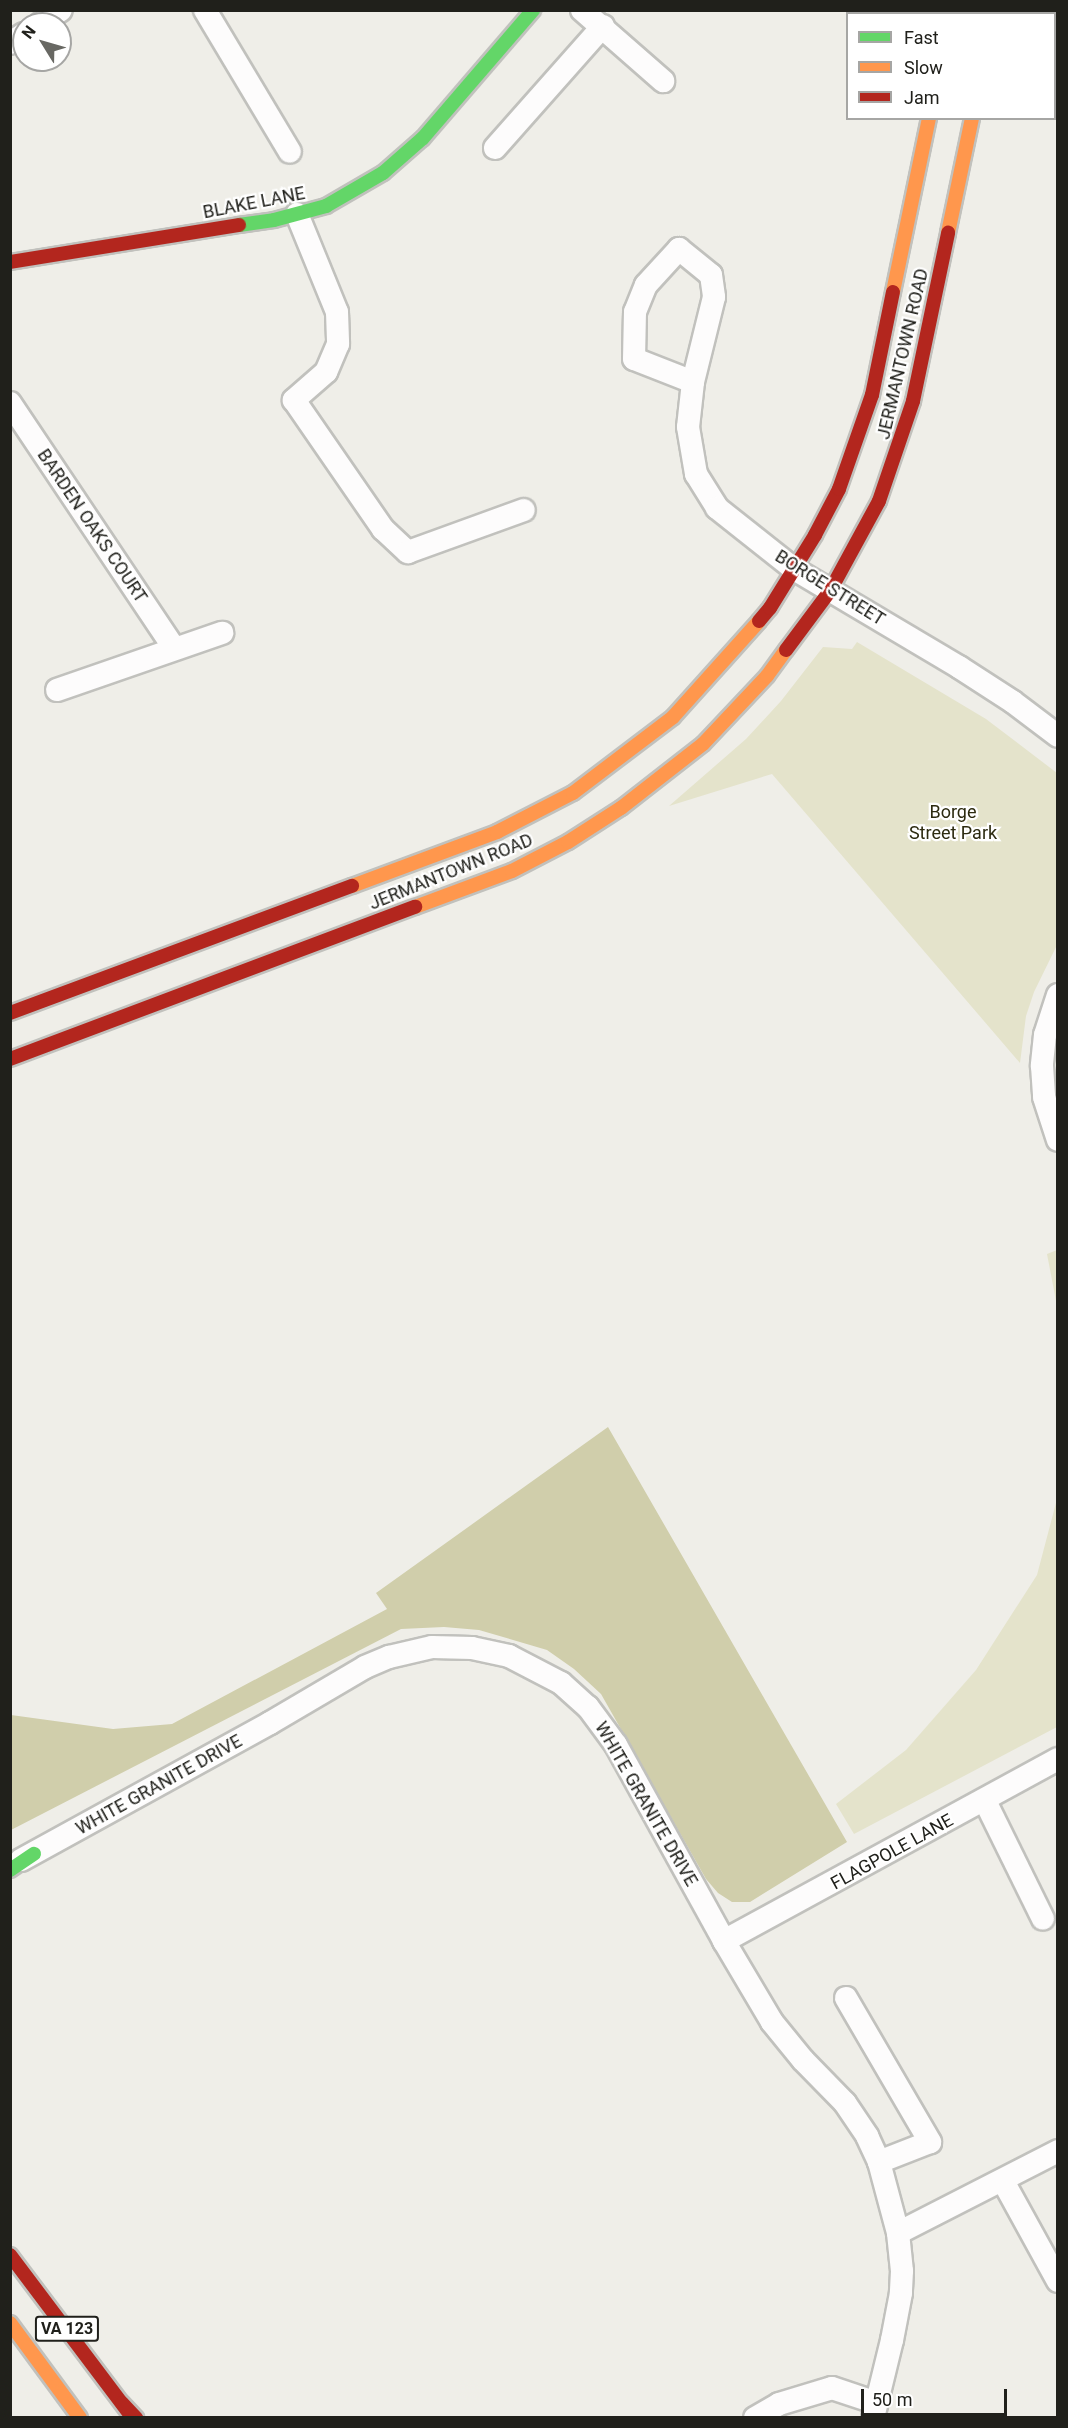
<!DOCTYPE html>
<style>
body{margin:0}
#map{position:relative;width:1068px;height:2428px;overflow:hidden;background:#efeee8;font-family:Roboto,sans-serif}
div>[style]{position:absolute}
.green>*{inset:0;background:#e4e3cb}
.forest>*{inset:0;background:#d0ceab}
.roads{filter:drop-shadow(2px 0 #c1c1bd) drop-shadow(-2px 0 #c1c1bd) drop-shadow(0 2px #c1c1bd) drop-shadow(0 -2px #c1c1bd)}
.street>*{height:22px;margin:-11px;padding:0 11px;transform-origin:11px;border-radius:11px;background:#fdfcfc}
.fast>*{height:14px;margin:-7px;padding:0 7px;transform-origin:7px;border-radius:7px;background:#63d668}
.slow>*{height:14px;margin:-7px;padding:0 7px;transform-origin:7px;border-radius:7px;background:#ff974d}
.jam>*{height:14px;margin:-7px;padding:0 7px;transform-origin:7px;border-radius:7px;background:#b3261e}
span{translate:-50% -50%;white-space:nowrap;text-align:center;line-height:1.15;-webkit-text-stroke:4.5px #fff;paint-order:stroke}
.shield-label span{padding:2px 4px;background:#fff;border:2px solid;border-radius:4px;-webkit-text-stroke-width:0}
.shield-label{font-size:16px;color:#20201b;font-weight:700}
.street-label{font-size:18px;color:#20201b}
.park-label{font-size:18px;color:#2d2b10}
.frame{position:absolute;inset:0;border:12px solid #20201b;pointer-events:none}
.legend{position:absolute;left:846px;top:12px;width:210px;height:108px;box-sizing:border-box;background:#fff;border:2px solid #a6a6a4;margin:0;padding:8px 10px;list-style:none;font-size:18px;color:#20201b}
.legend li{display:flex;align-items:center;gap:12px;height:30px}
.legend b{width:30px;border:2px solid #a6a6a4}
.north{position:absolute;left:12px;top:12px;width:60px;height:60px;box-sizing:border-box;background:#fff;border:2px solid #a6a6a4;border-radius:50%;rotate:307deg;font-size:16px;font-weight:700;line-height:24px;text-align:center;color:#20201b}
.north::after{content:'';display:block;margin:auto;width:21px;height:27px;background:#686863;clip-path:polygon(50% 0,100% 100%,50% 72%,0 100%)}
.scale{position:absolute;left:861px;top:2389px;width:146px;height:27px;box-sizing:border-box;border:3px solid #20201b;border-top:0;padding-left:8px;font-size:18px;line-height:21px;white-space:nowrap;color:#20201b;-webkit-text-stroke:4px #fff;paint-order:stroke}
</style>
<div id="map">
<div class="green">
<i style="clip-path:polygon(857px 642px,986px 719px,1057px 773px,1057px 945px,1034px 992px,1026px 1016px,1020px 1063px,772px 774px,669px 806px,746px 739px,781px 701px,823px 647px,852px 649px)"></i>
<i style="clip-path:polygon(1057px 1250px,1057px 1306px,1047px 1254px)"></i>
<i style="clip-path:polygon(1057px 1499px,1057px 1727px,854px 1834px,836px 1804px,906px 1750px,976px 1670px,1037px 1575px)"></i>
</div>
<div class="forest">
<i style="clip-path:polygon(608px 1427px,847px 1842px,750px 1902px,732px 1902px,718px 1893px,706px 1879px,601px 1694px,574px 1669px,547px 1650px,479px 1630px,444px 1627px,401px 1629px,11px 1830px,11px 1715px,113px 1729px,172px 1724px,387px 1609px,376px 1593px)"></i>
</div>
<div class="roads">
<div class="street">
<i style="left:205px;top:10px;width:165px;rotate:59.1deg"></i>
<i style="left:582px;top:10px;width:108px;rotate:41.2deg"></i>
<i style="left:40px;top:24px;width:25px;rotate:-34deg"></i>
<i style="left:10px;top:43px;width:17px;rotate:-33deg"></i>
<i style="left:495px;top:148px;width:163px;rotate:-48.5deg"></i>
<i style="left:297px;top:214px;width:106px;rotate:67.8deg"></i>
<i style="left:337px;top:312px;width:32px;rotate:88deg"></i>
<i style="left:338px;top:344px;width:30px;rotate:113deg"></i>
<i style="left:326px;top:372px;width:43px;rotate:138.8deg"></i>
<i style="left:294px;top:400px;width:157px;rotate:55.4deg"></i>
<i style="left:383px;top:529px;width:34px;rotate:43deg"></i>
<i style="left:408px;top:552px;width:123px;rotate:-19.9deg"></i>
<i style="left:693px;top:382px;width:63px;rotate:-158.7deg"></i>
<i style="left:634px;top:359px;width:47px;rotate:-88.8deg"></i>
<i style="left:635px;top:312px;width:29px;rotate:-68deg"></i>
<i style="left:646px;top:285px;width:49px;rotate:-47.5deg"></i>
<i style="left:679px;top:249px;width:41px;rotate:39.1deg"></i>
<i style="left:711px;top:275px;width:22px;rotate:82deg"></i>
<i style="left:714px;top:297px;width:88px;rotate:103.9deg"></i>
<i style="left:693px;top:382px;width:45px;rotate:96.3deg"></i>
<i style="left:688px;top:427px;width:48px;rotate:80.3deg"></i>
<i style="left:696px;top:474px;width:40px;rotate:58deg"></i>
<i style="left:717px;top:508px;width:98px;rotate:38.4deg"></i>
<i style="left:794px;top:569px;width:192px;rotate:30.7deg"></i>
<i style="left:959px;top:667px;width:64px;rotate:32.9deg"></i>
<i style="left:1013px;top:702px;width:56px;rotate:37.1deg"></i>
<i style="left:10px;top:403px;width:295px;rotate:56.2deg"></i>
<i style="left:57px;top:690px;width:175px;rotate:-19.1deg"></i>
<i style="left:1058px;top:995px;width:42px;rotate:108deg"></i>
<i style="left:1045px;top:1035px;width:31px;rotate:96deg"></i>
<i style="left:1042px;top:1066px;width:31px;rotate:86deg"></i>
<i style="left:1044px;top:1097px;width:45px;rotate:72deg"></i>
<i style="left:985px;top:1801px;width:131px;rotate:63.8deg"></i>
<i style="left:21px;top:1860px;width:284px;rotate:-28.8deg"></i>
<i style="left:270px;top:1723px;width:110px;rotate:-30.5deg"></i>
<i style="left:365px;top:1667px;width:26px;rotate:-23deg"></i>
<i style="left:389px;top:1657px;width:44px;rotate:-13.1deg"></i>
<i style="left:432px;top:1647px;width:40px;rotate:1.4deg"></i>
<i style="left:472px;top:1648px;width:38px;rotate:12deg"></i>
<i style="left:509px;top:1656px;width:59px;rotate:27.4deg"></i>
<i style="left:561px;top:1683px;width:36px;rotate:42deg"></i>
<i style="left:588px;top:1707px;width:47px;rotate:53.6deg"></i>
<i style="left:616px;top:1745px;width:224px;rotate:61.1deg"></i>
<i style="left:724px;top:1941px;width:94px;rotate:59.3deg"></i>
<i style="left:772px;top:2022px;width:49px;rotate:50.8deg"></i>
<i style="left:803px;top:2060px;width:60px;rotate:45.7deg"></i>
<i style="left:845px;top:2103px;width:40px;rotate:56deg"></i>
<i style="left:867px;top:2136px;width:29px;rotate:65deg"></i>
<i style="left:879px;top:2162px;width:73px;rotate:75deg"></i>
<i style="left:898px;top:2233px;width:38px;rotate:84deg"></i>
<i style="left:902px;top:2271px;width:22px;rotate:93deg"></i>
<i style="left:901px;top:2293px;width:48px;rotate:100.8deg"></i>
<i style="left:892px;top:2340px;width:80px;rotate:103.7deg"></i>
<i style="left:724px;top:1941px;width:380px;rotate:-28.6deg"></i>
<i style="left:846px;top:1998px;width:167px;rotate:59.7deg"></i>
<i style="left:930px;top:2142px;width:55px;rotate:158.6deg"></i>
<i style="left:1003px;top:2181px;width:114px;rotate:61.2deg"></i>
<i style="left:898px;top:2233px;width:180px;rotate:-27.1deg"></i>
<i style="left:755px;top:2418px;width:28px;rotate:-30deg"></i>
<i style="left:779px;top:2404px;width:55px;rotate:-16.8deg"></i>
<i style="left:832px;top:2388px;width:47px;rotate:18.4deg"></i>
</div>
<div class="fast">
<i style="left:239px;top:225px;width:35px;rotate:-8deg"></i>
<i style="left:274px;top:220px;width:54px;rotate:-15.1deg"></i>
<i style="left:326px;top:206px;width:66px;rotate:-30.1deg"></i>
<i style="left:383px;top:173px;width:53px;rotate:-41.2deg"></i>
<i style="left:423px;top:138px;width:169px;rotate:-49.3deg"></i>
<i style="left:10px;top:1870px;width:29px;rotate:-34deg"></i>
</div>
<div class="slow">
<i style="left:948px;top:233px;width:117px;rotate:-78.2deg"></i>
<i style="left:893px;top:292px;width:178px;rotate:-78.3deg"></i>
<i style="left:352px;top:886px;width:155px;rotate:-20.4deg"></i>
<i style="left:497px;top:832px;width:85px;rotate:-27.2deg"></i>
<i style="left:573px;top:793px;width:126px;rotate:-37.2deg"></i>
<i style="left:673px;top:717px;width:129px;rotate:-48.1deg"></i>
<i style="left:415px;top:907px;width:103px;rotate:-20.4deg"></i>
<i style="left:512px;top:871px;width:63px;rotate:-27.4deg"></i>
<i style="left:568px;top:842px;width:63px;rotate:-32.7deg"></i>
<i style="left:621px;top:808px;width:104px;rotate:-38deg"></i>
<i style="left:703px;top:744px;width:93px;rotate:-46.7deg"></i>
<i style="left:767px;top:676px;width:32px;rotate:-54deg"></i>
<i style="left:10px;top:2323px;width:118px;rotate:53.6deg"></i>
</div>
<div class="jam">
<i style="left:950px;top:10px;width:4px;rotate:90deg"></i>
<i style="left:993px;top:10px;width:4px;rotate:90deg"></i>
<i style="left:10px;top:262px;width:232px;rotate:-9.2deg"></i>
<i style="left:759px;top:621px;width:17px;rotate:-50deg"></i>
<i style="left:770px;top:608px;width:86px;rotate:-58.3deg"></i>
<i style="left:815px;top:535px;width:52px;rotate:-62.4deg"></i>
<i style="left:839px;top:489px;width:100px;rotate:-70.7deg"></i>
<i style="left:872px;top:395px;width:105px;rotate:-78.5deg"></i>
<i style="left:786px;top:650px;width:74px;rotate:-53.3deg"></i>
<i style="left:830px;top:591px;width:102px;rotate:-61.4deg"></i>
<i style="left:879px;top:501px;width:106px;rotate:-71.2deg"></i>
<i style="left:913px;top:401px;width:172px;rotate:-78.2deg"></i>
<i style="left:10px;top:1013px;width:365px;rotate:-20.4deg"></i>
<i style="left:10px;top:1059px;width:433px;rotate:-20.6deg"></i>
<i style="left:10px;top:2255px;width:204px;rotate:53deg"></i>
<i style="left:122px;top:2403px;width:21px;rotate:47deg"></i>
</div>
</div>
<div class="shield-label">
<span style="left:67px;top:2329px">VA 123</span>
</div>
<div class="street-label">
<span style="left:254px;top:203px;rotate:-11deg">BLAKE LANE</span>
<span style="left:903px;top:354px;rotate:-77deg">JERMANTOWN ROAD</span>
<span style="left:92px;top:526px;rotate:56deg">BARDEN OAKS COURT</span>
<span style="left:830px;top:588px;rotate:32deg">BORGE STREET</span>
<span style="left:451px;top:872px;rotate:-22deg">JERMANTOWN ROAD</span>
<span style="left:159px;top:1785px;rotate:-29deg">WHITE GRANITE DRIVE</span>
<span style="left:646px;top:1804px;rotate:60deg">WHITE GRANITE DRIVE</span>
<span style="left:892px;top:1852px;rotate:-29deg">FLAGPOLE LANE</span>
</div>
<div class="park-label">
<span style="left:953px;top:823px">Borge<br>Street Park</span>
</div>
<div class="frame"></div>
<ul class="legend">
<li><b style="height:8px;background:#63d668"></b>Fast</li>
<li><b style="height:8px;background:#ff974d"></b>Slow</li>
<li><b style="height:8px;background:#b3261e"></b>Jam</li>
</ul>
<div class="north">N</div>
<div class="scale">50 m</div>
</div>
